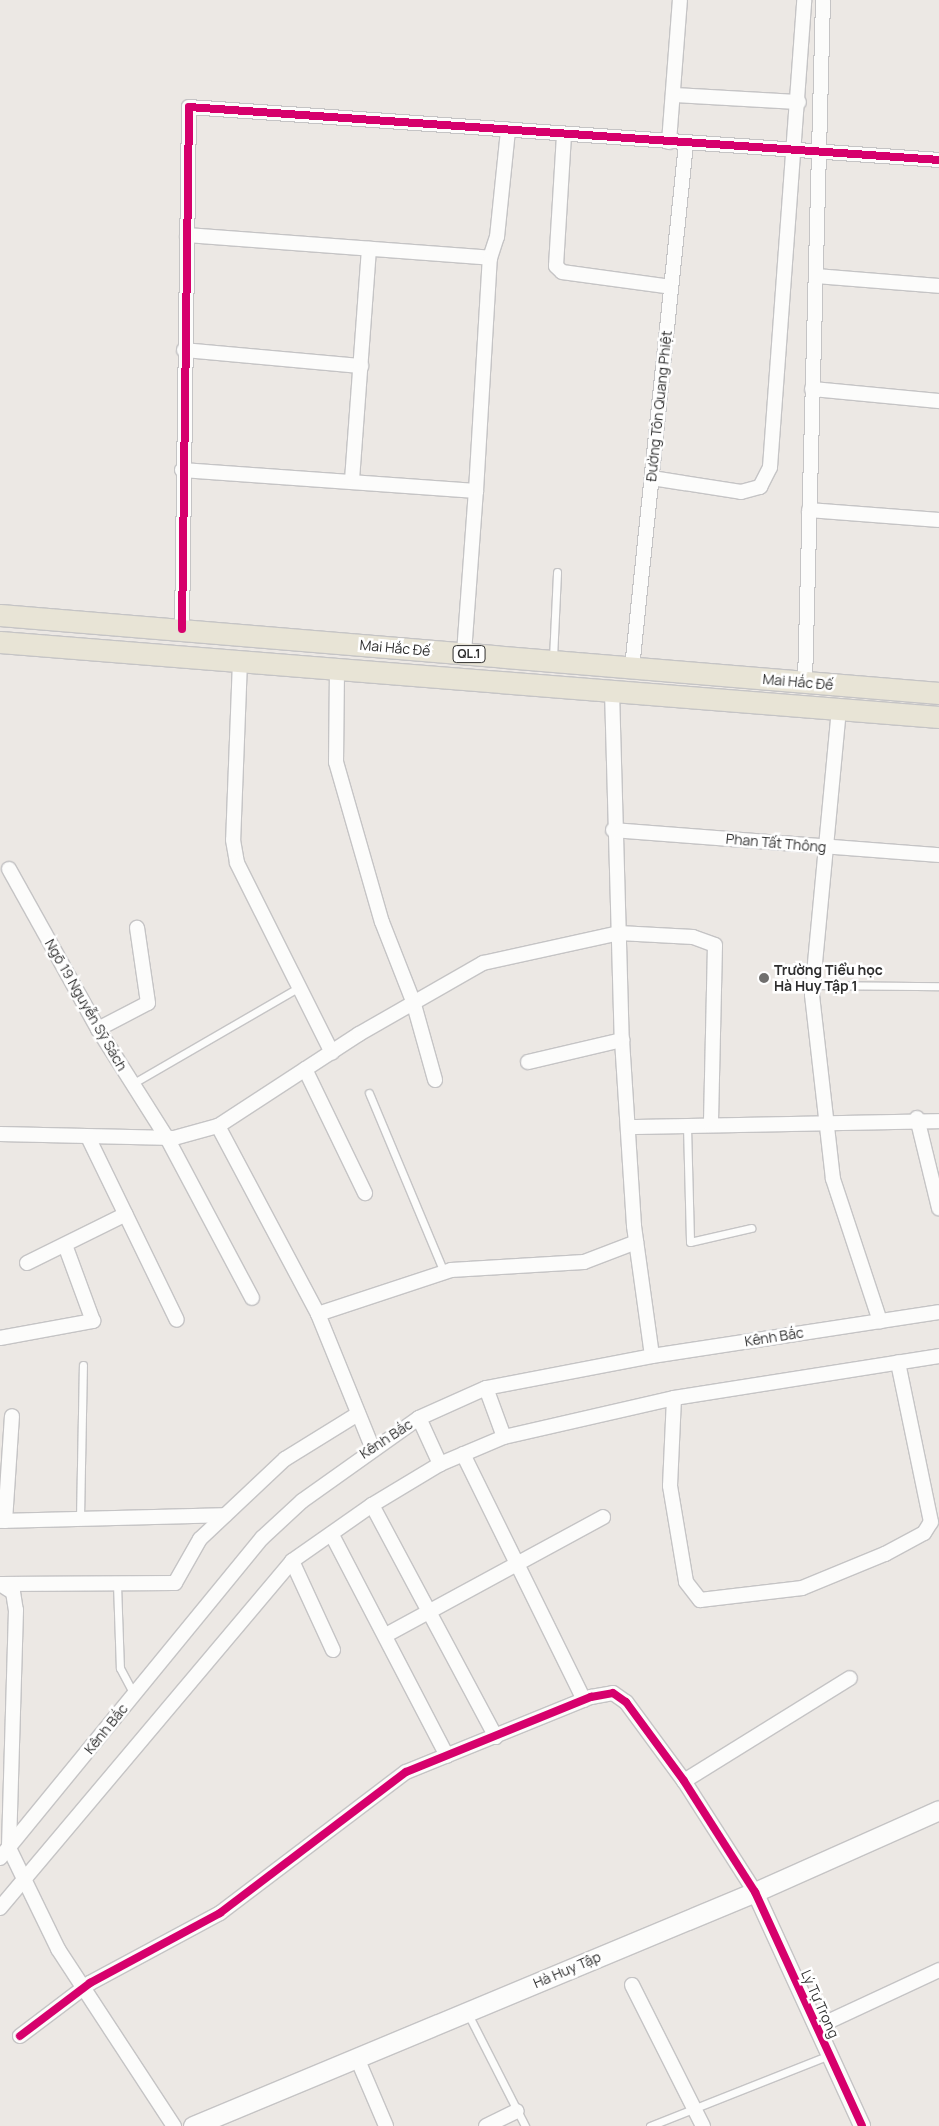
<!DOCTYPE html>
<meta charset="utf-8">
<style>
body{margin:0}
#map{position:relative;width:939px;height:2126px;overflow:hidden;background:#ece8e4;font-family:Manrope,sans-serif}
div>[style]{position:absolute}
.roads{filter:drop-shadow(1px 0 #c5c4c5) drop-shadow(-1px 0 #c5c4c5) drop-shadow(0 1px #c5c4c5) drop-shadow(0 -1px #c5c4c5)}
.service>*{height:7px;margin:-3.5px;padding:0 3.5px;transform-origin:3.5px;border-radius:3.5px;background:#fcfcfb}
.minor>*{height:14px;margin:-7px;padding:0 7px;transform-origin:7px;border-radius:7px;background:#fcfcfb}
.tertiary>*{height:16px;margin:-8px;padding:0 8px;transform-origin:8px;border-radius:8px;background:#fcfcfb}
.secondary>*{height:19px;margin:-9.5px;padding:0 9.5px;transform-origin:9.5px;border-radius:9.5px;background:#fcfcfb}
.primary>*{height:21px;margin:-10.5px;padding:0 10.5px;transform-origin:10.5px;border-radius:10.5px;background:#e8e4d6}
.cycleway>*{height:8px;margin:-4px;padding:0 4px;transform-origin:4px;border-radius:4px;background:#d6006c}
.dots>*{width:14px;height:14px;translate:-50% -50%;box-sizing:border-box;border:2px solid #fff;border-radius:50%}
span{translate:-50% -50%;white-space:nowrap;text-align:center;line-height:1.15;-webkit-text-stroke:5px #fff;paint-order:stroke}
.shield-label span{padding:1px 4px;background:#fff;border:1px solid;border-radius:4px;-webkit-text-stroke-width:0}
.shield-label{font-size:12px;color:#2e2e2e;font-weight:700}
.street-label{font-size:14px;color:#2e2e2e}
.poi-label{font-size:14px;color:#2e2e2e;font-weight:700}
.left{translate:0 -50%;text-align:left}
</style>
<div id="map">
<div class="roads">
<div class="service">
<i style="left:553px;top:658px;width:86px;rotate:-87.3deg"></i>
<i style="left:813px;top:985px;width:126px;rotate:0.5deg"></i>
<i style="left:132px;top:1084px;width:193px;rotate:-30.1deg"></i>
<i style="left:369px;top:1093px;width:194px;rotate:67.3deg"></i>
<i style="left:687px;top:1126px;width:116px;rotate:88.5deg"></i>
<i style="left:690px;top:1242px;width:63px;rotate:-12.9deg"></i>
<i style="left:80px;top:1518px;width:153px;rotate:-88.9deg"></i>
<i style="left:117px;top:1584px;width:84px;rotate:88deg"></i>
<i style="left:120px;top:1668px;width:30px;rotate:62deg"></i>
<i style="left:467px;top:2012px;width:128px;rotate:63deg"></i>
<i style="left:650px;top:2126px;width:193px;rotate:-21.6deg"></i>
</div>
<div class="minor">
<i style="left:673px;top:95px;width:126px;rotate:3.2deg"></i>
<i style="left:564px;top:135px;width:131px;rotate:93.5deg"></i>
<i style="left:556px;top:266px;width:8px;rotate:45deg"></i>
<i style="left:562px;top:272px;width:110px;rotate:7.8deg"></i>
<i style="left:669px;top:142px;width:142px;rotate:-85.6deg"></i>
<i style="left:187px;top:235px;width:304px;rotate:4.3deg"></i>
<i style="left:816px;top:276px;width:123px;rotate:4.6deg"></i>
<i style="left:184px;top:350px;width:178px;rotate:5.2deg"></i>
<i style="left:812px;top:389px;width:128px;rotate:5.4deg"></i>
<i style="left:182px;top:470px;width:295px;rotate:4.1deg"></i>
<i style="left:476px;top:491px;width:233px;rotate:-86.6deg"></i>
<i style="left:490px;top:258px;width:22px;rotate:-72deg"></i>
<i style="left:497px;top:237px;width:108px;rotate:-84.1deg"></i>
<i style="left:652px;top:478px;width:90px;rotate:8.9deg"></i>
<i style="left:741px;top:492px;width:20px;rotate:-15deg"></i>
<i style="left:760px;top:487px;width:22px;rotate:-63deg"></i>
<i style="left:770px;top:467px;width:468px;rotate:-85.8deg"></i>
<i style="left:352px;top:480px;width:232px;rotate:-85.8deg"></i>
<i style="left:809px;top:510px;width:130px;rotate:4.4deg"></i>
<i style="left:182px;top:629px;width:522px;rotate:-89.23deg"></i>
<i style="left:189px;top:107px;width:752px;rotate:4.04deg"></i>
<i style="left:464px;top:653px;width:162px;rotate:-85.8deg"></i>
<i style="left:240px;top:661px;width:179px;rotate:92.2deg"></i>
<i style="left:233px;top:840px;width:23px;rotate:80deg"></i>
<i style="left:237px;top:863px;width:212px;rotate:63.4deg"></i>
<i style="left:632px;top:668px;width:527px;rotate:-84.12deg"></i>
<i style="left:337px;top:669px;width:93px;rotate:90.6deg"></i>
<i style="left:336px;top:762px;width:166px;rotate:74deg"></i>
<i style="left:382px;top:922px;width:85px;rotate:68.6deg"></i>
<i style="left:413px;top:1001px;width:82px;rotate:74.4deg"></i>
<i style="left:805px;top:682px;width:682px;rotate:-88.49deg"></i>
<i style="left:612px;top:691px;width:349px;rotate:88.4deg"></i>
<i style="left:622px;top:1040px;width:186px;rotate:86.3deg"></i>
<i style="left:634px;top:1226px;width:131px;rotate:82.1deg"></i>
<i style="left:839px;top:709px;width:287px;rotate:95.4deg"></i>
<i style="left:812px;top:995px;width:185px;rotate:83.5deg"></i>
<i style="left:833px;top:1179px;width:150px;rotate:71.7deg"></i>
<i style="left:613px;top:830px;width:327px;rotate:4.4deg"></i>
<i style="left:9px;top:869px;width:183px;rotate:60.9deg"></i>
<i style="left:98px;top:1029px;width:129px;rotate:57.7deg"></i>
<i style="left:167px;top:1138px;width:181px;rotate:62deg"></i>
<i style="left:98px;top:1029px;width:56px;rotate:-27.5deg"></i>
<i style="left:148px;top:1003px;width:76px;rotate:-98.3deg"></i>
<i style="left:528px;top:1062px;width:97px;rotate:-13.2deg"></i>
<i style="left:305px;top:1069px;width:138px;rotate:64.2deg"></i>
<i style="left:917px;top:1118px;width:93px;rotate:76.3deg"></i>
<i style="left:218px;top:1126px;width:213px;rotate:62deg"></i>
<i style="left:318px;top:1314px;width:144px;rotate:67.9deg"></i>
<i style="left:630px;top:1127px;width:309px;rotate:-1.1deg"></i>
<i style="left:0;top:1134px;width:174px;rotate:1.3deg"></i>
<i style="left:174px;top:1138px;width:46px;rotate:-15.3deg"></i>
<i style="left:218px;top:1126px;width:168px;rotate:-33.1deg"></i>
<i style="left:359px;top:1034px;width:143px;rotate:-29.8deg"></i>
<i style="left:483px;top:963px;width:139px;rotate:-12.4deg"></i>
<i style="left:619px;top:933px;width:74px;rotate:3.1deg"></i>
<i style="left:693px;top:937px;width:23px;rotate:20deg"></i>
<i style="left:715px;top:945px;width:180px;rotate:91.3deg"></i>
<i style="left:88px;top:1137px;width:203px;rotate:64.1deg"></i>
<i style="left:27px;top:1263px;width:110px;rotate:-26.3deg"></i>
<i style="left:318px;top:1314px;width:140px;rotate:-18.3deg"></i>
<i style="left:451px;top:1270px;width:133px;rotate:-3.4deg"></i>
<i style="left:584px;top:1262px;width:56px;rotate:-21deg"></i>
<i style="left:0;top:1338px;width:95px;rotate:-10.4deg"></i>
<i style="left:93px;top:1321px;width:81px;rotate:-110.2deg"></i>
<i style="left:486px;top:1388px;width:52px;rotate:69.8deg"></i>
<i style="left:674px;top:1398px;width:88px;rotate:92.6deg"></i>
<i style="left:670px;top:1486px;width:97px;rotate:80.5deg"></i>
<i style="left:686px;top:1582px;width:23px;rotate:52deg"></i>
<i style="left:700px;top:1600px;width:103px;rotate:-6.7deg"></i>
<i style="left:802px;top:1588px;width:90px;rotate:-22.3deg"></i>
<i style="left:885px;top:1554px;width:44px;rotate:-28.3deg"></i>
<i style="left:924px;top:1533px;width:13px;rotate:-58deg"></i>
<i style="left:931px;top:1522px;width:163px;rotate:-101.7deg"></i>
<i style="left:419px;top:1418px;width:51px;rotate:65.5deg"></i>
<i style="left:463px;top:1454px;width:274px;rotate:63.8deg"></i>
<i style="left:372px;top:1505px;width:263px;rotate:61.9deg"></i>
<i style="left:0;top:1521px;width:225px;rotate:-1.5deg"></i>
<i style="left:5px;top:1521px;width:105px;rotate:-86.2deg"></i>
<i style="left:332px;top:1535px;width:249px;rotate:62.5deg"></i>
<i style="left:292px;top:1561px;width:98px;rotate:65.3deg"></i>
<i style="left:0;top:1584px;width:15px;rotate:32deg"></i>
<i style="left:13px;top:1592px;width:18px;rotate:81deg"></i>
<i style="left:16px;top:1610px;width:238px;rotate:91.7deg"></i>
<i style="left:9px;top:1848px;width:112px;rotate:64.1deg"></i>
<i style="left:58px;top:1949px;width:212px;rotate:56.8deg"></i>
<i style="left:0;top:1584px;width:175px;rotate:-0.3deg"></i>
<i style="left:175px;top:1583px;width:51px;rotate:-60.4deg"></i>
<i style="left:200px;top:1539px;width:117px;rotate:-43.3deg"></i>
<i style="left:285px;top:1459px;width:86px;rotate:-31.7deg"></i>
<i style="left:386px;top:1635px;width:247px;rotate:-28.5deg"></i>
<i style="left:684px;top:1781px;width:195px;rotate:-31.8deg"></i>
<i style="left:0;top:1858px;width:414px;rotate:-50.7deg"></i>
<i style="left:262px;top:1538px;width:54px;rotate:-42.8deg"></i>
<i style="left:302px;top:1501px;width:143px;rotate:-35.4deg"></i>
<i style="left:419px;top:1418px;width:73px;rotate:-24.1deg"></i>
<i style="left:486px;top:1388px;width:169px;rotate:-10.9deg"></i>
<i style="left:652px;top:1356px;width:290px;rotate:-8.7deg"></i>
<i style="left:0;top:1908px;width:454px;rotate:-49.9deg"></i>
<i style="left:292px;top:1561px;width:98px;rotate:-35deg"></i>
<i style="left:372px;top:1505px;width:79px;rotate:-31.1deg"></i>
<i style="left:440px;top:1464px;width:69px;rotate:-22.9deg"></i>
<i style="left:504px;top:1437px;width:174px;rotate:-12.9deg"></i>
<i style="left:674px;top:1398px;width:268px;rotate:-9deg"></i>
<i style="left:632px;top:1985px;width:158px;rotate:63.3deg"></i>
<i style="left:817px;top:2027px;width:135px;rotate:-25deg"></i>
<i style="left:20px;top:2036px;width:88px;rotate:-37.1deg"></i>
<i style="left:90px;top:1983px;width:148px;rotate:-28.3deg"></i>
<i style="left:220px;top:1913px;width:233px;rotate:-37.2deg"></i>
<i style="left:406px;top:1772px;width:200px;rotate:-22.1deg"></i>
<i style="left:591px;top:1697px;width:22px;rotate:-10deg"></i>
<i style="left:613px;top:1693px;width:16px;rotate:35deg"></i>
<i style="left:626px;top:1702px;width:98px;rotate:53.7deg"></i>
<i style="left:684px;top:1781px;width:132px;rotate:57.4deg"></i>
<i style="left:357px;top:2058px;width:74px;rotate:66.9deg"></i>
<i style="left:486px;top:2126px;width:34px;rotate:-26deg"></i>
</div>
<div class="tertiary">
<i style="left:755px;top:1892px;width:257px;rotate:65.4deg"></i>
</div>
<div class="secondary">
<i style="left:193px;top:2126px;width:609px;rotate:-22.61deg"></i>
<i style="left:755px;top:1892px;width:201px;rotate:-24deg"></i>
</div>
<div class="primary">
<i style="left:0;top:615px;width:942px;rotate:4.75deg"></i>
<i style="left:0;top:642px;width:942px;rotate:4.57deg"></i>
</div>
</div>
<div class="cycleway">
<i style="left:182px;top:629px;width:522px;rotate:-89.23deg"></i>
<i style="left:189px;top:107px;width:752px;rotate:4.04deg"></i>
<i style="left:20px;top:2036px;width:88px;rotate:-37.1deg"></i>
<i style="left:90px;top:1983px;width:148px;rotate:-28.3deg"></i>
<i style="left:220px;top:1913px;width:233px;rotate:-37.2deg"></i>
<i style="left:406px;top:1772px;width:200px;rotate:-22.1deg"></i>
<i style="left:591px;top:1697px;width:22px;rotate:-10deg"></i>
<i style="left:613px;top:1693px;width:16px;rotate:35deg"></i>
<i style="left:626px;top:1702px;width:98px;rotate:53.7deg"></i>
<i style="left:684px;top:1781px;width:132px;rotate:57.4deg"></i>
<i style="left:755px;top:1892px;width:257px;rotate:65.4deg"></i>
</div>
<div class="dots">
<i style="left:764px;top:978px;background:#706f6e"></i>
</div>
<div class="shield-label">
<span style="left:469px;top:654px">QL.1</span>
</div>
<div class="street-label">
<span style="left:659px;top:406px;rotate:-84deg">Đường Tôn Quang Phiệt</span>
<span style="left:395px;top:648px;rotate:5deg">Mai Hắc Đế</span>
<span style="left:798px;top:682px;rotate:5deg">Mai Hắc Đế</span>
<span style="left:776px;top:843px;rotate:5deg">Phan Tất Thông</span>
<span style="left:86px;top:1005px;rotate:60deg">Ngõ 19 Nguyễn Sỹ Sách</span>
<span style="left:774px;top:1337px;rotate:-9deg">Kênh Bắc</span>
<span style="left:386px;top:1439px;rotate:-33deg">Kênh Bắc</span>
<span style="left:106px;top:1729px;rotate:-51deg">Kênh Bắc</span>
<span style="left:567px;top:1970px;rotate:-23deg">Hà Huy Tập</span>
<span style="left:820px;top:2004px;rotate:66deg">Lý Tự Trọng</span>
</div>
<div class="poi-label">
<span class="left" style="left:774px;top:978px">Trường Tiểu học<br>Hà Huy Tập 1</span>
</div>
</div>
